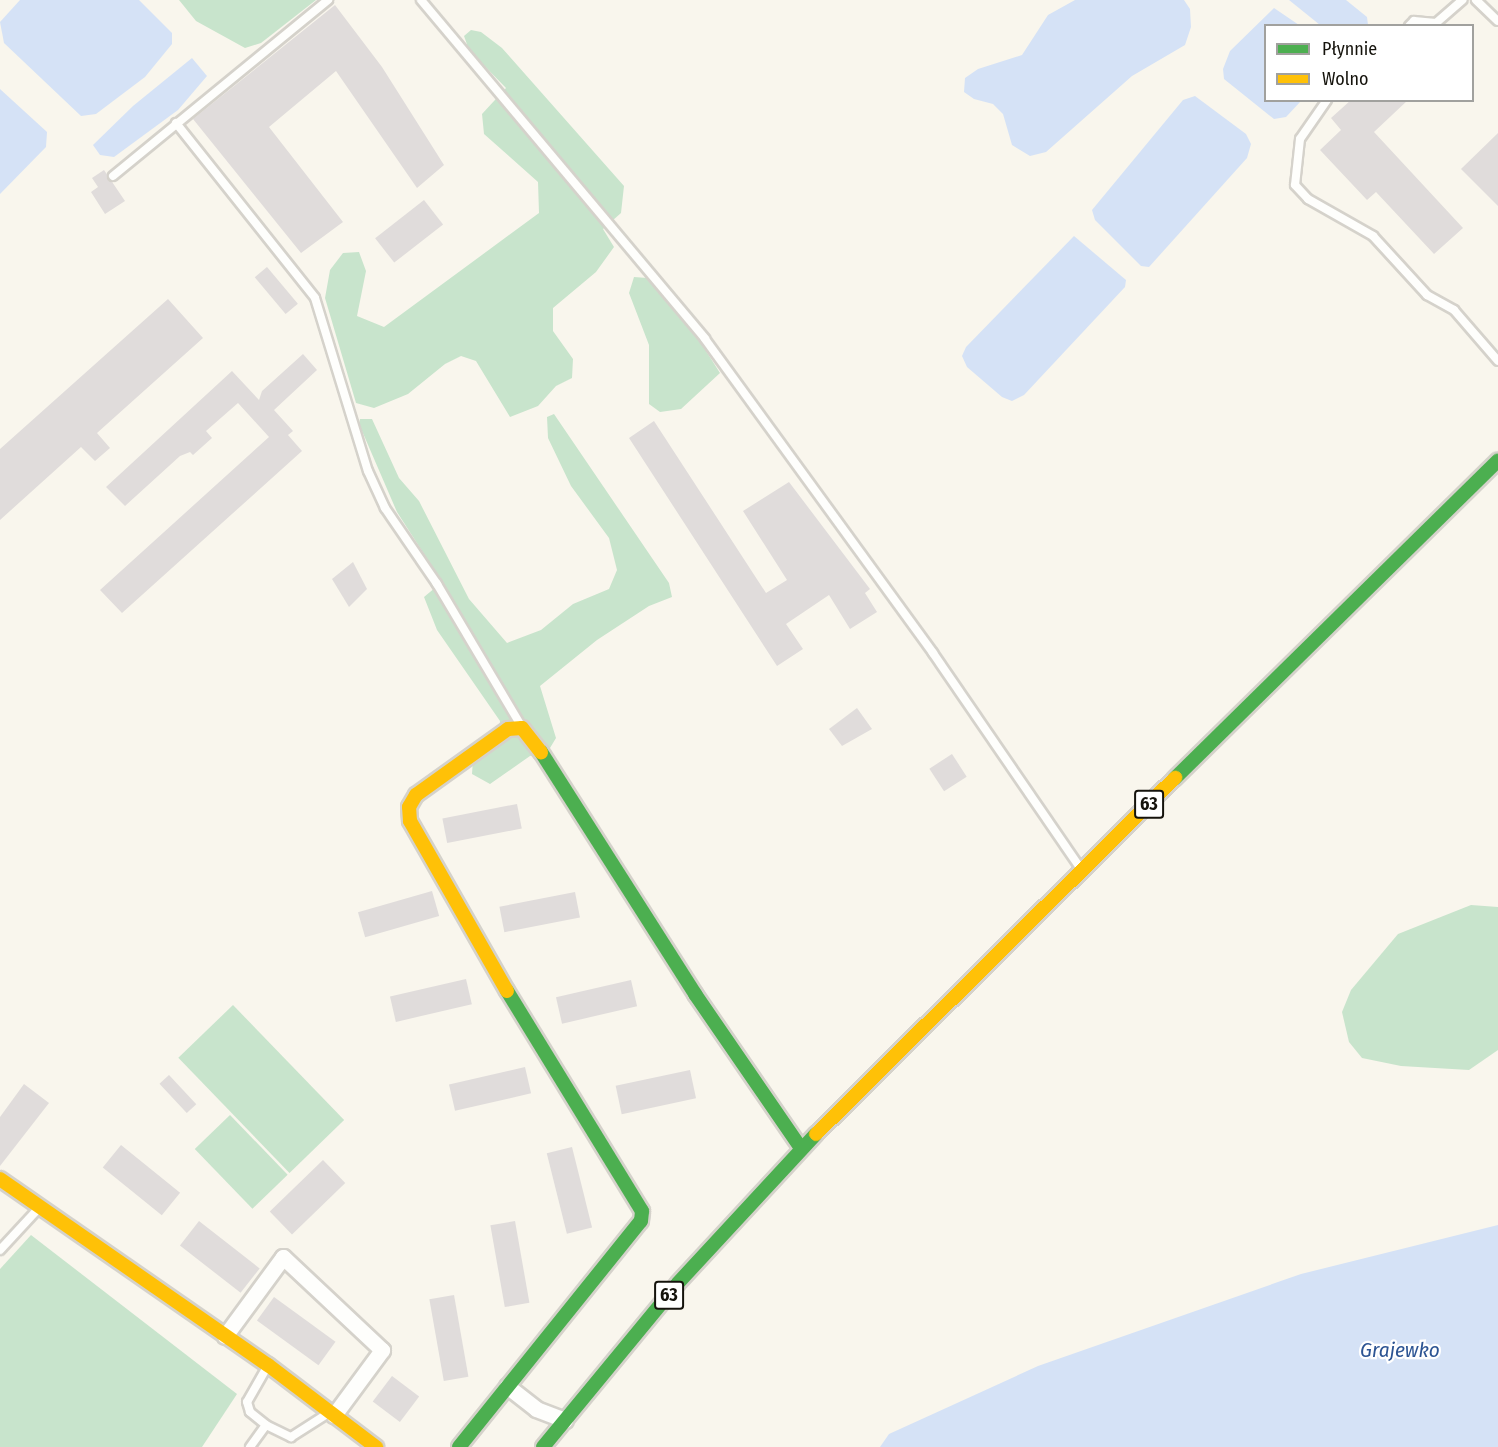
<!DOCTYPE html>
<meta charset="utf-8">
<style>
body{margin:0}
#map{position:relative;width:1498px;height:1447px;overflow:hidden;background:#f9f6ed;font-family:"Fira Sans Condensed",sans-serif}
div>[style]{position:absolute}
.green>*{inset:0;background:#c8e4cc;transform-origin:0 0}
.water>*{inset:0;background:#d5e2f6}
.building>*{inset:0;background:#e0dcdb;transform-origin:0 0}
.roads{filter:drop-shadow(2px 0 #d5d2cb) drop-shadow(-2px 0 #d5d2cb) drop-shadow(0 2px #d5d2cb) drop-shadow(0 -2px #d5d2cb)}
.lane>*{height:8px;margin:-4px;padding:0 4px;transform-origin:4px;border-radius:4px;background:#fefefc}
.street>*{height:15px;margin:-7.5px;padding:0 7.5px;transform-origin:7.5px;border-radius:7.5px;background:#fefefc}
.fast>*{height:14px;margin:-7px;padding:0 7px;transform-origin:7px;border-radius:7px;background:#4caf50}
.slow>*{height:14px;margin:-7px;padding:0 7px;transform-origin:7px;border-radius:7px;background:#ffc107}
span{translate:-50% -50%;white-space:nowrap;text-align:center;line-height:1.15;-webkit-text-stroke:4.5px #fff;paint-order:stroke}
.shield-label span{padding:2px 4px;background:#fff;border:2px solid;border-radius:4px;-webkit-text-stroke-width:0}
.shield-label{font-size:18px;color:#15130c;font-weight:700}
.water-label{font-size:21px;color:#2c5493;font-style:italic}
.legend{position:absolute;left:1264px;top:24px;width:210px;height:78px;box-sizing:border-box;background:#fff;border:2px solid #a1a19e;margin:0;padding:8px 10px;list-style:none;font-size:18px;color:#15130c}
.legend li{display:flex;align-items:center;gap:12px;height:30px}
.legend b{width:30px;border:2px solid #a1a19e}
</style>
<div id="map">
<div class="green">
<i style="clip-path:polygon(179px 0,316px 0,261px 43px,245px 48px,196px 21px)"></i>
<i style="clip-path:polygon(471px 30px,481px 32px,502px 48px,624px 186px,621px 213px,603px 229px,614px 247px,596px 272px,553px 308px,553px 331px,573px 359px,572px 378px,556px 386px,538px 406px,510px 417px,476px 361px,461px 356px,445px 364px,408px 394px,374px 408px,356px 403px,325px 298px,330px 270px,343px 253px,359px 252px,366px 271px,357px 316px,384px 327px,539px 213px,538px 182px,484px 134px,482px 114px,506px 88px,469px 50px,464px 36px)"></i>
<i style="clip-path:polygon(634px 277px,647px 278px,699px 340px,720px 373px,681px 409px,660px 412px,649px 404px,649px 345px,629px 293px)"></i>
<i style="clip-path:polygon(554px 414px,669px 583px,672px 597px,649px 606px,597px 640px,540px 686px,556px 738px,547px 753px,530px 756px,490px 784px,472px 774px,473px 759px,498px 743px,500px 721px,437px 630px,424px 597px,442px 582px,397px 512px,359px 424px,360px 419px,372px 419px,399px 478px,419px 501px,469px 599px,507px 643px,541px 630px,573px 604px,609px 589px,617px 570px,609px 538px,571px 486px,548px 438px,547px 417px)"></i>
<i style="clip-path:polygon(1471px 905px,1498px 907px,1498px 1050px,1469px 1070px,1401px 1066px,1362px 1058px,1349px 1042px,1342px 1012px,1351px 990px,1398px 934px)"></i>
<i style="left:233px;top:1005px;width:160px;height:76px;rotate:46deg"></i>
<i style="left:230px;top:1115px;width:83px;height:49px;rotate:46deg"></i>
<i style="clip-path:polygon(31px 1235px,237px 1394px,202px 1447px,0 1447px,0 1269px)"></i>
</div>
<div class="water">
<i style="clip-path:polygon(20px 0,139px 0,172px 33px,172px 44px,145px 77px,96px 114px,81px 116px,4px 43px,0 22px)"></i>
<i style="clip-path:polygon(1075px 0,1184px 0,1190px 9px,1191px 27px,1185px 45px,1132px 76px,1046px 152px,1030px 156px,1012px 145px,1003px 114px,993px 104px,974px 99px,964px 92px,965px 78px,978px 69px,1022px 55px,1048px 15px)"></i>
<i style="clip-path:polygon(1289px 0,1346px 0,1367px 17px,1368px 25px,1320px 25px)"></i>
<i style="clip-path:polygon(1274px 8px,1299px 25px,1266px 26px,1266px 100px,1301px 101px,1286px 117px,1274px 119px,1224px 79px,1223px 69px,1230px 51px)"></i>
<i style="clip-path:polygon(192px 58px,207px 76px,178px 110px,114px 157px,100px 155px,93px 145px,133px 106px)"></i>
<i style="clip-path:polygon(0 89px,47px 132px,46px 147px,0 194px)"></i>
<i style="clip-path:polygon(1195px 96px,1246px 134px,1251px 144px,1247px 158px,1149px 267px,1141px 266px,1095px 220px,1092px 210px,1183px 100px)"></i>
<i style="clip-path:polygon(1074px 236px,1126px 280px,1125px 287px,1024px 395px,1012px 401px,1002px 397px,967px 367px,962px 356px,966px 347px)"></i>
<i style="clip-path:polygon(1498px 1225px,1498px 1447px,880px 1447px,889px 1434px,1038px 1366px,1301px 1274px)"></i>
</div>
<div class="building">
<i style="clip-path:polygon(335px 5px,382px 67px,444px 165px,417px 188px,336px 71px,269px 127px,343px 222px,301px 253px,193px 119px)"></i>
<i style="clip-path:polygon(1351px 100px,1408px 100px,1374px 132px,1463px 228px,1434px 254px,1376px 192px,1367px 200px,1320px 150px,1341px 130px,1331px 118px)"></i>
<i style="clip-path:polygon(1498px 133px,1498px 206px,1461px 169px)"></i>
<i style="clip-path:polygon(104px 170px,125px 201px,105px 214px,91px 192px,98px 187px,92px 178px)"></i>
<i style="left:424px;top:200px;width:31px;height:62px;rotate:52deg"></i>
<i style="left:267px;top:267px;width:48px;height:16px;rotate:50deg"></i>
<i style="clip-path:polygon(168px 299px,203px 338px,97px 433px,110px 448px,95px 461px,81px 447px,0 520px,0 449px)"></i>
<i style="clip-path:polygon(303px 354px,317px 370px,274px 410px,293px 431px,288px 435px,302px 451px,122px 613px,100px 590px,269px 437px,238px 403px,206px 431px,212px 438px,193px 455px,190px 452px,180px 456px,125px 506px,106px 487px,232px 371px,259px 400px,262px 391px)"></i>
<i style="clip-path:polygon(654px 421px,766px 593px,787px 580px,743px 511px,789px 482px,870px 589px,865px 593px,877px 612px,850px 629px,829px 595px,786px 624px,803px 649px,777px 666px,629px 438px)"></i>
<i style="clip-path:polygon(353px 562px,367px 589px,349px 607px,332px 579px)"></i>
<i style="clip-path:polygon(857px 708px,872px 729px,842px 746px,829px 729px)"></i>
<i style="left:952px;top:754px;width:27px;height:27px;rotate:57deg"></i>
<i style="left:517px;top:804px;width:25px;height:76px;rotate:79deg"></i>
<i style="left:432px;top:891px;width:26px;height:77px;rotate:74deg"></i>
<i style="left:575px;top:892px;width:26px;height:77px;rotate:79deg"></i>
<i style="left:466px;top:979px;width:26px;height:78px;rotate:77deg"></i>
<i style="left:631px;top:980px;width:27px;height:77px;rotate:77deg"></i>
<i style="left:525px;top:1067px;width:27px;height:78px;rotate:77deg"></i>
<i style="left:690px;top:1070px;width:29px;height:76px;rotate:78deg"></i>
<i style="left:169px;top:1075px;width:40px;height:13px;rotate:47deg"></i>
<i style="clip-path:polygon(24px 1084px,49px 1103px,0 1166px,0 1117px)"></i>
<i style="left:121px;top:1145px;width:76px;height:29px;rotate:39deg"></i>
<i style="left:572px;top:1147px;width:83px;height:26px;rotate:76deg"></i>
<i style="left:323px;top:1160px;width:32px;height:74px;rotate:46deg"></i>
<i style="left:199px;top:1221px;width:77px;height:31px;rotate:38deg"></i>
<i style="left:515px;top:1221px;width:83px;height:25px;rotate:80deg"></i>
<i style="left:454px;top:1295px;width:83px;height:25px;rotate:80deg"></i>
<i style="left:274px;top:1297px;width:76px;height:29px;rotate:36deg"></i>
<i style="left:392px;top:1376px;width:34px;height:32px;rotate:37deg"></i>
</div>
<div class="roads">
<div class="lane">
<i style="left:421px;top:0;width:442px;rotate:50deg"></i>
<i style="left:705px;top:339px;width:388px;rotate:54deg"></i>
<i style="left:933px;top:653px;width:260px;rotate:55.6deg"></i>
<i style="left:1476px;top:0;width:30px;rotate:44deg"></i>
<i style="left:1409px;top:26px;width:7px;rotate:-45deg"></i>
<i style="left:1414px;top:21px;width:22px;rotate:5deg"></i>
<i style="left:1436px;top:23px;width:35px;rotate:-41deg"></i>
<i style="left:1327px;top:100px;width:47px;rotate:124.7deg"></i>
<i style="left:1300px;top:139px;width:46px;rotate:96.2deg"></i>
<i style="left:1295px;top:185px;width:19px;rotate:47deg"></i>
<i style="left:1308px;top:199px;width:75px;rotate:29.6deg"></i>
<i style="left:1373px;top:236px;width:80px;rotate:47.5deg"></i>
<i style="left:1427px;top:295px;width:31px;rotate:29deg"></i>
<i style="left:1454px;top:310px;width:67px;rotate:49.2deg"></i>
<i style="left:176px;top:123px;width:223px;rotate:51.5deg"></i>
<i style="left:315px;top:298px;width:181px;rotate:73deg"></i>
<i style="left:368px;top:471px;width:41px;rotate:65.3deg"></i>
<i style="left:385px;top:508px;width:92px;rotate:55.6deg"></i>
<i style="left:437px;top:584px;width:166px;rotate:59.3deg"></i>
<i style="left:113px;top:176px;width:278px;rotate:-39.3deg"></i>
<i style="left:0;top:1250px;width:56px;rotate:-47.2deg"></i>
<i style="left:267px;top:1367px;width:40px;rotate:119.7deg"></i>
<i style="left:247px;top:1402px;width:10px;rotate:73deg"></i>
<i style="left:250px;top:1412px;width:21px;rotate:39deg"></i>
<i style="left:266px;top:1425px;width:28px;rotate:26deg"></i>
<i style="left:291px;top:1437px;width:43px;rotate:-32.6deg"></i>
<i style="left:250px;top:1447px;width:27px;rotate:-54deg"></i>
</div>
<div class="street">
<i style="left:225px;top:1336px;width:98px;rotate:-53.7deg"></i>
<i style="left:283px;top:1257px;width:136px;rotate:43.2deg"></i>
<i style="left:382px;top:1350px;width:81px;rotate:126.4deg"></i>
<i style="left:507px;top:1386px;width:37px;rotate:38deg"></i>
<i style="left:536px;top:1409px;width:31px;rotate:21deg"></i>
</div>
<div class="fast">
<i style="left:541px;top:752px;width:287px;rotate:57.5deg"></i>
<i style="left:695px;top:994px;width:187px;rotate:55.5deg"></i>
<i style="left:1175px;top:778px;width:453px;rotate:-44.5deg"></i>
<i style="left:459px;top:1447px;width:290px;rotate:-51.2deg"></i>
<i style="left:641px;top:1221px;width:10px;rotate:-84deg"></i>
<i style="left:642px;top:1211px;width:258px;rotate:-121.5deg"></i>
<i style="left:543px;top:1447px;width:212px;rotate:-50.5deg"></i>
<i style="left:678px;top:1283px;width:203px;rotate:-47.2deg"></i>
</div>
<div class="slow">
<i style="left:507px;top:991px;width:196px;rotate:-119.7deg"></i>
<i style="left:410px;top:821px;width:14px;rotate:-94deg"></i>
<i style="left:409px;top:807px;width:14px;rotate:-60deg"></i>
<i style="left:416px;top:795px;width:113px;rotate:-35.7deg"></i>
<i style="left:508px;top:729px;width:14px;rotate:-4deg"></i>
<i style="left:522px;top:728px;width:31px;rotate:52deg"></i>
<i style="left:816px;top:1134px;width:506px;rotate:-44.76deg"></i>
<i style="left:0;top:1179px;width:326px;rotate:34.8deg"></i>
<i style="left:268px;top:1365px;width:136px;rotate:37.2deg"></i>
</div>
</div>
<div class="shield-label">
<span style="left:1149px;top:804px">63</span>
<span style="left:669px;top:1295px">63</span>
</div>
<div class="water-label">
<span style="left:1400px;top:1350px">Grajewko</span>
</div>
<ul class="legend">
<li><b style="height:8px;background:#4caf50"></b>Płynnie</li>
<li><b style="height:8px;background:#ffc107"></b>Wolno</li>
</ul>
</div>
